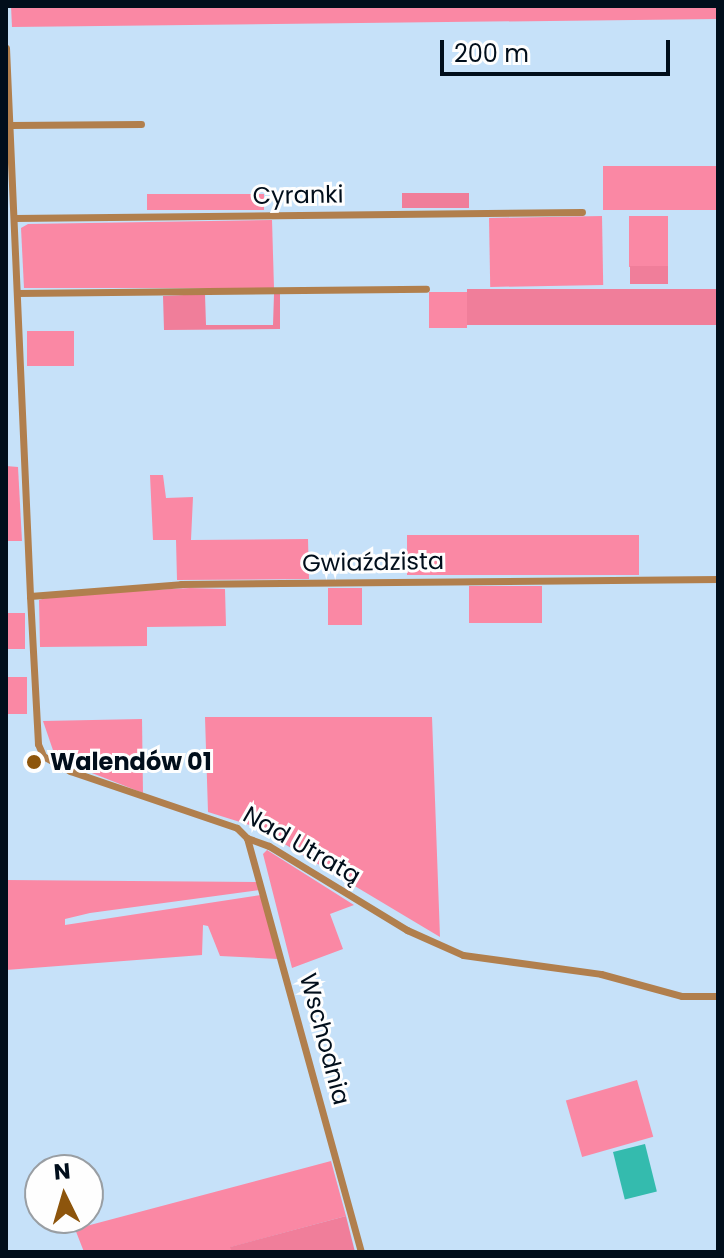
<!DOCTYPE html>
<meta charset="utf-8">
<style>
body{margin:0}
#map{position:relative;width:724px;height:1258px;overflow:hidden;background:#c6e1f9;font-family:Poppins,sans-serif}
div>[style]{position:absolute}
.green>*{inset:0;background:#fa88a4;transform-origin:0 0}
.forest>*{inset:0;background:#f07e9a;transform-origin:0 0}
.water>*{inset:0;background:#34bbae;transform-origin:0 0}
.minor>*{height:7px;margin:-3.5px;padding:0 3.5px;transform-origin:3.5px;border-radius:3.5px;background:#b17f4d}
.dots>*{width:22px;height:22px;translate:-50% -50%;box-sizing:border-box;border:4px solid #fefefe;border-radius:50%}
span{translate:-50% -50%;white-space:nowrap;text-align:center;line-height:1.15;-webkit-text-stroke:6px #fefefe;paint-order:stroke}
.street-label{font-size:24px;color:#010e1b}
.poi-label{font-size:24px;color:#010e1b;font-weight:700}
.left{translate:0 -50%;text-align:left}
.frame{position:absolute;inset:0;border:8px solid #010e1b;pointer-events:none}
.north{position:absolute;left:24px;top:1154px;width:80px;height:80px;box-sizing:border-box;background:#fefefe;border:2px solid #999ea3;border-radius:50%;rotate:355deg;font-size:22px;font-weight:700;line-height:32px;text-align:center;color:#010e1b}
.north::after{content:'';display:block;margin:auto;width:28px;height:36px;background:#8d550c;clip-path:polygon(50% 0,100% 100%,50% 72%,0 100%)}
.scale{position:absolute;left:440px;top:40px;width:230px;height:36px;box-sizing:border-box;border:4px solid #010e1b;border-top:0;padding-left:10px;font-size:24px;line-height:28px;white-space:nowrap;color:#010e1b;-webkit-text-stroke:6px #fefefe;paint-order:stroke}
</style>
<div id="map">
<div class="green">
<i style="clip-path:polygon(11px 6px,718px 6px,718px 19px,12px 27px)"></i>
<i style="left:718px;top:166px;width:44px;height:115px;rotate:90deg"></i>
<i style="left:264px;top:194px;width:16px;height:117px;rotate:90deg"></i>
<i style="left:602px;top:216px;width:69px;height:113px;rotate:89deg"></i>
<i style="left:629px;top:216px;width:39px;height:51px"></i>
<i style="clip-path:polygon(272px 220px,274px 288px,24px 288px,21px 228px,28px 224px)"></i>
<i style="left:429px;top:292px;width:38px;height:36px"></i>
<i style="left:27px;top:331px;width:47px;height:35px"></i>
<i style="clip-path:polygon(6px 466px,18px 467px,22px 541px,6px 541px)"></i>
<i style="clip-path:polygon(150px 475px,163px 475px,166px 498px,193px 497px,191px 540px,308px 539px,309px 579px,177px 580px,176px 540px,153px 540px)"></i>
<i style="left:639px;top:535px;width:40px;height:232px;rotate:90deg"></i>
<i style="left:469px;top:586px;width:73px;height:37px"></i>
<i style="clip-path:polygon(190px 588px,225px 589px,226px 626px,147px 627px,147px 646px,40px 647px,39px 600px,57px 595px)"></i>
<i style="left:328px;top:588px;width:34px;height:37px"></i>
<i style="left:6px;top:613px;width:19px;height:36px"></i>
<i style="left:6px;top:677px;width:21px;height:37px"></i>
<i style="clip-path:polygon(205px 717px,432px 717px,440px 937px,256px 827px,208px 812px)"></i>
<i style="clip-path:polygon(142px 719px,143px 793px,56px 759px,43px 721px)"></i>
<i style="clip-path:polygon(267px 850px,354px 905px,330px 914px,343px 949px,292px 968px,263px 854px)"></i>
<i style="clip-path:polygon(6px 880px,258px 882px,260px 890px,90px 913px,65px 919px,65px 925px,261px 895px,278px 959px,220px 956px,208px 926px,203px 925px,202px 955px,6px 970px)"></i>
<i style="left:637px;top:1080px;width:59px;height:74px;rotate:74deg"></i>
<i style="clip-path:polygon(331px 1161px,346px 1216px,231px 1247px,232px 1252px,84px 1252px,75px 1229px)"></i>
</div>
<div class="forest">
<i style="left:469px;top:193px;width:15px;height:67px;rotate:90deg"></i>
<i style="left:668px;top:266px;width:18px;height:38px;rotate:90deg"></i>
<i style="left:718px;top:289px;width:36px;height:251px;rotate:90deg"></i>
<i style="clip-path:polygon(205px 294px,206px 325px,273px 325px,274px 294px,280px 294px,280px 329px,164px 330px,163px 296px)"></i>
<i style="clip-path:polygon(346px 1216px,355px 1252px,232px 1252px,230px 1247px)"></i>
</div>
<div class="water">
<i style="left:645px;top:1144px;width:49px;height:33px;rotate:76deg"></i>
</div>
<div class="minor">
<i style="left:6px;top:48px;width:549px;rotate:87.49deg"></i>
<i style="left:30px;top:596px;width:148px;rotate:86.9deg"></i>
<i style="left:38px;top:744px;width:13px;rotate:67deg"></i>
<i style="left:43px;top:756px;width:31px;rotate:29deg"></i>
<i style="left:70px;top:771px;width:176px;rotate:18.8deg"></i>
<i style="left:237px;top:828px;width:14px;rotate:45deg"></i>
<i style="left:247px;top:838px;width:23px;rotate:20deg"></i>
<i style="left:269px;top:846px;width:162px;rotate:31.3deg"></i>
<i style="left:407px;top:930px;width:61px;rotate:24.1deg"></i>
<i style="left:463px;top:955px;width:139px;rotate:7.8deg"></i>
<i style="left:601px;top:974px;width:84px;rotate:15.2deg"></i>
<i style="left:682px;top:996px;width:36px"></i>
<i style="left:10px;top:125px;width:131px;rotate:-0.4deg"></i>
<i style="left:14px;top:218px;width:568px;rotate:-0.61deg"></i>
<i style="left:17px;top:293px;width:409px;rotate:-0.6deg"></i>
<i style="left:30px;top:596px;width:151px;rotate:-4.5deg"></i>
<i style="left:181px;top:584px;width:537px;rotate:-0.53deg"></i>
<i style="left:247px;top:838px;width:429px;rotate:74.6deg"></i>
</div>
<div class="dots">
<i style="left:34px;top:762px;background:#8d550c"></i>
</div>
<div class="street-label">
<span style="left:298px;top:195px;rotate:-1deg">Cyranki</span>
<span style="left:373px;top:562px;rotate:-1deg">Gwiaździsta</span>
<span style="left:302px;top:845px;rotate:30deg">Nad Utratą</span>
<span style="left:325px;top:1039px;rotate:75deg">Wschodnia</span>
</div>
<div class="poi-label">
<span class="left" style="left:50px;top:762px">Walendów 01</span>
</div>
<div class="frame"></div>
<div class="north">N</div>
<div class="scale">200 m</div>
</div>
